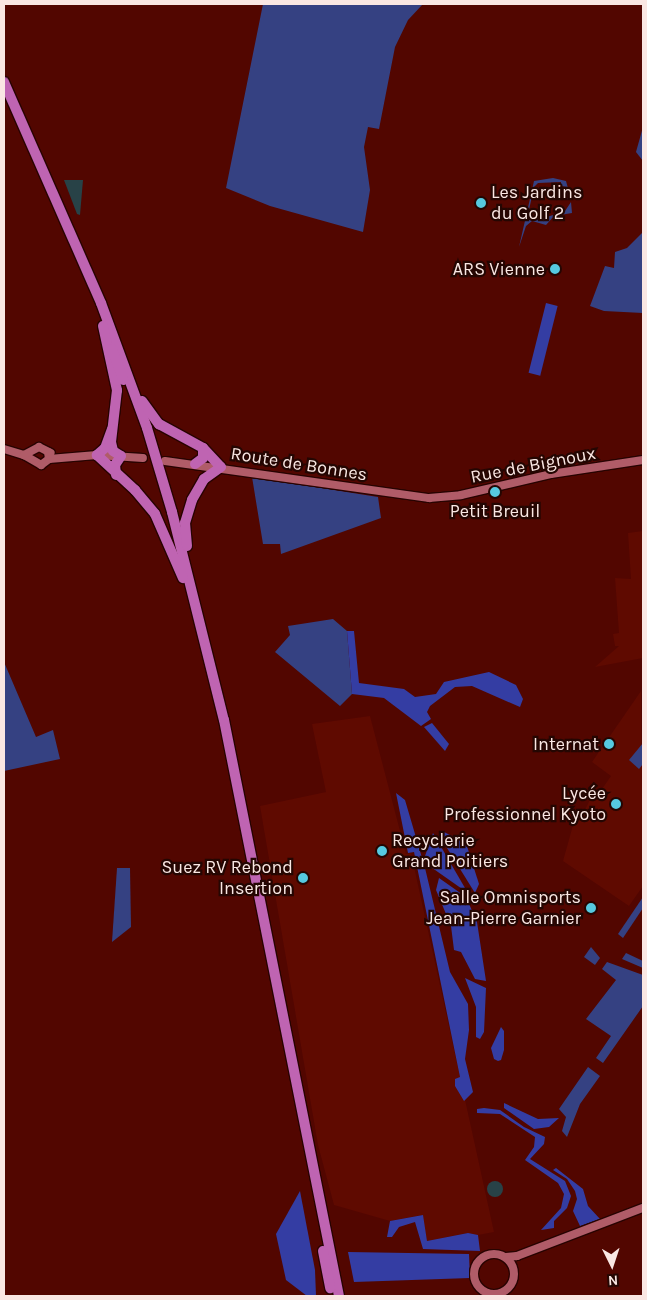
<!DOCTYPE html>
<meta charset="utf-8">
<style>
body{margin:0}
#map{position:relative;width:647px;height:1300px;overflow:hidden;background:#520600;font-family:Karla,sans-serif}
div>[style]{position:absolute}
.built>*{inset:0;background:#5f0a00}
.green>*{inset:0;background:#354182}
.forest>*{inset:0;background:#343da3;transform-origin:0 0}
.water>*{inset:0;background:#284247}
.round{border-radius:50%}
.roads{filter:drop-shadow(1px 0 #280300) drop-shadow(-1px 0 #280300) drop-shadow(0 1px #280300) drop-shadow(0 -1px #280300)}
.secondary>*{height:8px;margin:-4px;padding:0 4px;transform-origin:4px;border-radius:4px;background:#b05c68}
.secondary>.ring{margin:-4px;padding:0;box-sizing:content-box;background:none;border:8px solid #b05c68;border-radius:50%}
.highway>*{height:10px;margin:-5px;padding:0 5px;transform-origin:5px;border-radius:5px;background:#bf64b2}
.dots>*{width:14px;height:14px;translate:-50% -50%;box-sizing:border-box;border:2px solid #240602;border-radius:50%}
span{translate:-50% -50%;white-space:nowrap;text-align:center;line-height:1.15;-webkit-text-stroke:4.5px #240602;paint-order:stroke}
.poi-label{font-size:18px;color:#fae7e3}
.left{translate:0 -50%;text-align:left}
.right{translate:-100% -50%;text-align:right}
.street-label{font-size:18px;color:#fae7e3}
.frame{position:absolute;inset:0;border:5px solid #fae7e3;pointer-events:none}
.north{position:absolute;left:587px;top:1240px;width:50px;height:50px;-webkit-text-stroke:4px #240602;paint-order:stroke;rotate:176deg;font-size:14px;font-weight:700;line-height:20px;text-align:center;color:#fae7e3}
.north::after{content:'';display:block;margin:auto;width:18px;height:22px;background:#fae7e3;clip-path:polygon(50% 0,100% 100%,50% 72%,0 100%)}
</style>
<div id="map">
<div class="built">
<i style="clip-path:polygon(643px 531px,643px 658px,595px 667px,619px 646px,615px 646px,613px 634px,619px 633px,615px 578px,631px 579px,628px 533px)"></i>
<i style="clip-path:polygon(641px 691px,643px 886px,629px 906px,563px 861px,575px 818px,585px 810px,595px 789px,600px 792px,611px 776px,592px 762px)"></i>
<i style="clip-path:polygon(370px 716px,406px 854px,411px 853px,494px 1232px,478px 1235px,467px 1233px,427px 1241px,422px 1215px,390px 1221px,334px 1205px,318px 1145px,260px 806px,326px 792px,312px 724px)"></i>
</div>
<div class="green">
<i style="clip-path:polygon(263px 4px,423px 4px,408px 20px,395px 47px,379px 129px,368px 127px,364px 147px,370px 190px,363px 232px,270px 206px,226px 188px)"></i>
<i style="clip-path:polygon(643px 127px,643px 161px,636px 152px)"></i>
<i style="clip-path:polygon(553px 178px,566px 181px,569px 192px,568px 199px,565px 200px,568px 198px,567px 187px,561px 186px,561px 182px,538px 183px,534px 187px,527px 219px,537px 220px,536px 214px,544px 218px,565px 211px,571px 202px,572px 213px,554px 216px,546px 225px,532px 221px,526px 226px,519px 247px,534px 181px)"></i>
<i style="clip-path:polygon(643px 232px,643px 313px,604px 311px,590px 306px,605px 266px,614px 268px,615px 252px,627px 248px)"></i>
<i style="clip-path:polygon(252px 477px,378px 497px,381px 518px,281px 554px,280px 544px,263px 544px)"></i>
<i style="clip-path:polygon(333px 619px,347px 631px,352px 694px,340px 706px,275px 652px,290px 635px,288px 626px)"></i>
<i style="clip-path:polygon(4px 662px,36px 737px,53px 730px,60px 759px,4px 771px)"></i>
<i style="clip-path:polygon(643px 743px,643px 764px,639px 769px,629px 760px)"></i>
<i style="clip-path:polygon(117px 868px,130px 868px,131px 927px,112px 942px)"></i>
<i style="clip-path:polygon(643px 897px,643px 908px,623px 938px,618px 934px)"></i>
<i style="clip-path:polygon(591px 947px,600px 958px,595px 965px,584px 957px)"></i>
<i style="clip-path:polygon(626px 953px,643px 961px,643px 968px,622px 959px)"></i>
<i style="clip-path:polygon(607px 962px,643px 975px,643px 1006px,603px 1063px,596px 1058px,611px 1036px,586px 1019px,616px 980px,602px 969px)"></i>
<i style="clip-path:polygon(588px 1067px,600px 1076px,580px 1104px,567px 1137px,562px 1131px,566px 1117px,559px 1109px)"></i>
</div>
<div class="forest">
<i style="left:546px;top:303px;width:12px;height:72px;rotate:14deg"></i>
<i style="clip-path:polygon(347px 631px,354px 631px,359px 683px,404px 689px,415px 697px,436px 694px,444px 682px,489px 672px,516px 685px,523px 699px,520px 707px,472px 686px,455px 687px,430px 706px,427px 712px,431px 719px,421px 726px,384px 698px,352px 694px)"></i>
<i style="clip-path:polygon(432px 723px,449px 744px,445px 751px,424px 727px)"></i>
<i style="clip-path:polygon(396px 793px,405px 800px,425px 868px,450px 972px,468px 1004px,469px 1030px,465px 1059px,473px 1092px,464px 1101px,455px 1086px,455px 1079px,460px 1077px,414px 852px,408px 853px)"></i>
<i style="clip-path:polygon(442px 831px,466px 843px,479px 884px,475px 893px,442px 840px)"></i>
<i style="clip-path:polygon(433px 833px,465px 888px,465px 891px,428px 865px,425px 856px)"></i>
<i style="clip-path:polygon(439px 878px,466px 897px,477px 922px,486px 981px,475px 979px,461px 952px,454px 950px,451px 926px,436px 890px)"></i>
<i style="clip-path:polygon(465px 978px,486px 988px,484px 1032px,480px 1039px,476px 1037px,476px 1007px)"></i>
<i style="clip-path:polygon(501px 1027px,504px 1031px,504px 1050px,501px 1060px,498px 1061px,494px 1059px,491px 1048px)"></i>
<i style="clip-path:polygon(504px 1103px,538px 1119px,559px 1118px,549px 1127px,534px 1129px,504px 1108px)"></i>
<i style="clip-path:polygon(484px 1108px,500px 1110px,524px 1127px,545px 1137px,544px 1144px,530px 1159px,565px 1181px,571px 1196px,567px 1208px,554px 1221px,554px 1228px,541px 1230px,561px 1208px,564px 1194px,558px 1183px,525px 1160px,534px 1147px,535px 1137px,500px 1114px,477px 1113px,477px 1109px)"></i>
<i style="clip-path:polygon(556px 1168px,583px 1189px,588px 1206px,600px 1219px,580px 1226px,573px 1211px,577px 1199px,575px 1191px,567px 1179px,553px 1170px)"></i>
<i style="clip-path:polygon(300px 1191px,315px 1270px,316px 1296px,307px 1296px,286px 1280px,276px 1234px)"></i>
<i style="clip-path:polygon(423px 1215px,427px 1241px,468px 1233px,478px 1235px,480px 1251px,423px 1249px,415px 1222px,399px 1227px,392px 1237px,387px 1237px,390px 1221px)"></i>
<i style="clip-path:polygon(348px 1252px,469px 1254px,470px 1278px,354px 1282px)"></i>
</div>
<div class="water">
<i style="clip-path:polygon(64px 180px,83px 180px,80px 215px,77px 214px)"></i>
<i class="round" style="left:487px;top:1181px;width:16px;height:16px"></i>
</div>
<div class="roads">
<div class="secondary">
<i style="left:4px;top:449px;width:21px;rotate:17deg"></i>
<i style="left:24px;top:455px;width:20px;rotate:30deg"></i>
<i style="left:41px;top:465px;width:10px;rotate:-37deg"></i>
<i style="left:49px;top:459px;width:7px;rotate:-98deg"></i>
<i style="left:24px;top:455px;width:17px;rotate:-28deg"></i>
<i style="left:39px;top:447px;width:13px;rotate:27deg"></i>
<i style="left:49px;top:459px;width:48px;rotate:-4.8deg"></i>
<i style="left:97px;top:455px;width:46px;rotate:3.7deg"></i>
<i style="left:165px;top:461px;width:267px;rotate:8deg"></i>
<i style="left:429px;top:498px;width:32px;rotate:-5deg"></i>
<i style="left:461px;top:495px;width:92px;rotate:-13.1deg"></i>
<i style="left:551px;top:474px;width:93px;rotate:-8.7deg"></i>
<i class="ring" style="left:474px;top:1254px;width:32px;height:32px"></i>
<i style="left:506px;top:1257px;width:11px;rotate:-5deg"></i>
<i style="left:517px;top:1256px;width:135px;rotate:-20.9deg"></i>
</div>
<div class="highway">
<i style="left:4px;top:82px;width:241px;rotate:66.3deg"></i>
<i style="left:101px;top:303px;width:133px;rotate:69.8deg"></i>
<i style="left:147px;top:428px;width:88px;rotate:73.4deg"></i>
<i style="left:172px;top:512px;width:214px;rotate:76deg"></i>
<i style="left:224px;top:720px;width:587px;rotate:78.71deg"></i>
<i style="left:103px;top:326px;width:66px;rotate:77.7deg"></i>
<i style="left:117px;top:390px;width:52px;rotate:96.6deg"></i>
<i style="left:111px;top:442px;width:9px;rotate:77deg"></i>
<i style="left:113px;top:451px;width:9px;rotate:32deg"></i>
<i style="left:121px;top:456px;width:11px;rotate:124deg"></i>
<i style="left:115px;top:465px;width:10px;rotate:84deg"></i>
<i style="left:112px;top:349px;width:33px;rotate:70deg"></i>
<i style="left:142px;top:401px;width:29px;rotate:54deg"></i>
<i style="left:159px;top:424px;width:50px;rotate:28.6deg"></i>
<i style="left:203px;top:448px;width:26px;rotate:47deg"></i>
<i style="left:221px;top:467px;width:21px;rotate:145deg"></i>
<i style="left:204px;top:479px;width:24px;rotate:120deg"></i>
<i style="left:192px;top:500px;width:24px;rotate:107deg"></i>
<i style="left:185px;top:523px;width:23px;rotate:85deg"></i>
<i style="left:112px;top:429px;width:20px;rotate:110deg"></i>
<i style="left:105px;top:448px;width:11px;rotate:139deg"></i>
<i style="left:97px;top:455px;width:52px;rotate:42.6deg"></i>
<i style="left:135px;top:490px;width:31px;rotate:50deg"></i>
<i style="left:155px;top:514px;width:70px;rotate:66.4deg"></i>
<i style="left:195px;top:464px;width:10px;rotate:-37deg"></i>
<i style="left:203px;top:458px;width:10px;rotate:-90deg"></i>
<i style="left:323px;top:1251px;width:38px;rotate:79deg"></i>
</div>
</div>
<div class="dots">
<i style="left:481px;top:203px;background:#56c9e0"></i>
<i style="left:555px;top:269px;background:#56c9e0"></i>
<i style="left:495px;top:492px;background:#56c9e0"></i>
<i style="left:609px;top:744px;background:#56c9e0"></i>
<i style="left:616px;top:804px;background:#56c9e0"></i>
<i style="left:382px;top:851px;background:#56c9e0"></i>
<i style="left:303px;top:878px;background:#56c9e0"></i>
<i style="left:591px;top:908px;background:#56c9e0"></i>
</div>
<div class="poi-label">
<span class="left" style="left:491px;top:203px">Les Jardins<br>du Golf 2</span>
<span class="right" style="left:545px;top:269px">ARS Vienne</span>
<span style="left:495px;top:511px">Petit Breuil</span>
<span class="right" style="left:599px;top:744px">Internat</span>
<span class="right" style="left:606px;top:804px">Lycée<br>Professionnel Kyoto</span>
<span class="left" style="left:392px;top:851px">Recyclerie<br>Grand Poitiers</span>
<span class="right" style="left:293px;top:878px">Suez RV Rebond<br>Insertion</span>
<span class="right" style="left:581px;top:908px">Salle Omnisports<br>Jean-Pierre Garnier</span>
</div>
<div class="street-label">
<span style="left:299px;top:464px;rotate:9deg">Route de Bonnes</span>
<span style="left:533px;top:465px;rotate:-11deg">Rue de Bignoux</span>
</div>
<div class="frame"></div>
<div class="north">N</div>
</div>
